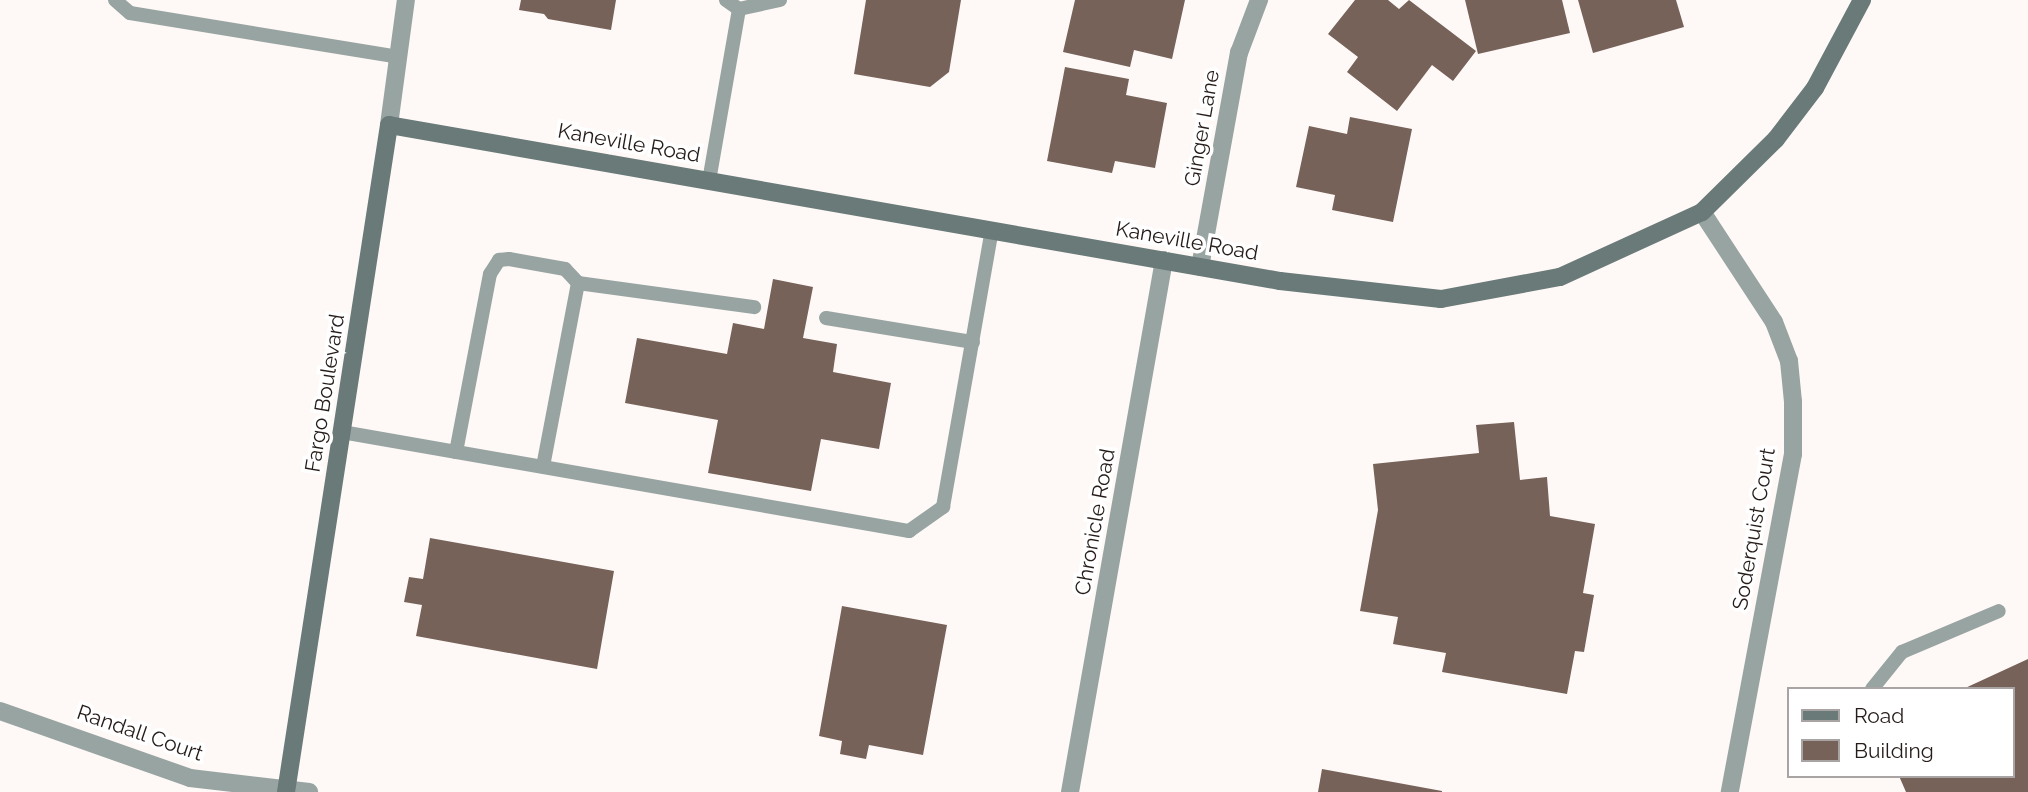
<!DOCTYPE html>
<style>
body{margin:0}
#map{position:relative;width:2028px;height:792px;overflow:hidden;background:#fef9f7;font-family:Raleway,sans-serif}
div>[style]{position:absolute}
.building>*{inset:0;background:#766259}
.service>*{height:14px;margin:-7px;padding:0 7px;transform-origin:7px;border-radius:7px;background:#98a4a2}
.minor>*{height:18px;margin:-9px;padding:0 9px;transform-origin:9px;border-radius:9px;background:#98a4a2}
.secondary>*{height:18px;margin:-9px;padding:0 9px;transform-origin:9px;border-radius:9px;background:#697a78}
span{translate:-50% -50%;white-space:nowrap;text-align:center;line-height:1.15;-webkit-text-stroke:7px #fff;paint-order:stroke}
.street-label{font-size:21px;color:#251c19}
.legend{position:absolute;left:1787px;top:687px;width:228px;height:91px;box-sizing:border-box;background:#fff;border:2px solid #a8a4a3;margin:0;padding:9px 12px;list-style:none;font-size:21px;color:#251c19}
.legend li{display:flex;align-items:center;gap:14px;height:35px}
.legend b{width:35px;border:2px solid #a8a4a3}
</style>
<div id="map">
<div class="building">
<i style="clip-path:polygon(521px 0,616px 0,611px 30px,548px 19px,544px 14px,519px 10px)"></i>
<i style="clip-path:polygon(866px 0,961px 0,949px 72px,930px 87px,854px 74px)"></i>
<i style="clip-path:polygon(1075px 0,1185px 0,1172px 59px,1134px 50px,1130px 67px,1063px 52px)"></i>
<i style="clip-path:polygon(1355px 0,1388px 0,1399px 9px,1409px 0,1476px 51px,1453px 81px,1432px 65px,1397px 111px,1347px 72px,1358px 57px,1328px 34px)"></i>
<i style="clip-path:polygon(1465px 0,1562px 0,1570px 33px,1478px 54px)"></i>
<i style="clip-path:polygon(1578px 0,1676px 0,1684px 27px,1593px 53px)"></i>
<i style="clip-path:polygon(1065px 67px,1129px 79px,1126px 95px,1167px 103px,1155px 168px,1115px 161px,1112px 173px,1047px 161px)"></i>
<i style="clip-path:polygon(1350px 117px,1412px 129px,1393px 222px,1332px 210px,1335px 195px,1296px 187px,1309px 126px,1347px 134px)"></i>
<i style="clip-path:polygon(773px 279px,813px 287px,803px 338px,837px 344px,833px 372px,891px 383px,879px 449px,821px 439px,811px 491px,708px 473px,718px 420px,625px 403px,637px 338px,727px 354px,733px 323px,764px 329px)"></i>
<i style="clip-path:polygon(1514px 422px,1520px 480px,1547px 477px,1550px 516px,1595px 524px,1583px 593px,1594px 595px,1584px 652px,1575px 651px,1567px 694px,1442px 672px,1446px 653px,1393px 644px,1398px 617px,1360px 611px,1378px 510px,1373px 464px,1479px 453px,1476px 425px)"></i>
<i style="clip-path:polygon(430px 538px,614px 571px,597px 669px,416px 636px,422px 605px,404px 602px,409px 577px,423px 579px)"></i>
<i style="clip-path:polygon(842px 606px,947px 625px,923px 755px,869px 745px,866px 759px,840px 754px,842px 741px,819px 736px)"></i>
<i style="clip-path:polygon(2028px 659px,2028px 792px,1906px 792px,1899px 776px,2012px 776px,2012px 689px,1963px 689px)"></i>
<i style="clip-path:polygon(1322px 769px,1442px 791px,1442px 792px,1318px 792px)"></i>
</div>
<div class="service">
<i style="left:115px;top:0;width:20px;rotate:41deg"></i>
<i style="left:130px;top:13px;width:272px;rotate:9.3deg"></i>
<i style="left:726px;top:0;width:16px;rotate:35deg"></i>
<i style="left:739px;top:9px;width:42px;rotate:-12.4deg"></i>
<i style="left:709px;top:181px;width:175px;rotate:-80.1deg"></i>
<i style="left:578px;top:283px;width:178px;rotate:7.8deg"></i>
<i style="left:826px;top:318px;width:149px;rotate:9.3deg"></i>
<i style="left:342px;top:432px;width:576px;rotate:9.9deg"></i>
<i style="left:909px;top:531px;width:42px;rotate:-35.2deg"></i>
<i style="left:943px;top:507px;width:281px;rotate:-80deg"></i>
<i style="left:456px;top:452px;width:181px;rotate:-79.2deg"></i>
<i style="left:490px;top:274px;width:17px;rotate:-57deg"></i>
<i style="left:499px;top:260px;width:10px;rotate:-6deg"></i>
<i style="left:509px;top:259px;width:57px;rotate:10.1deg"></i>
<i style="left:565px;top:269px;width:19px;rotate:47deg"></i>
<i style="left:578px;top:283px;width:187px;rotate:100.8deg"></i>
<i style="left:1872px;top:689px;width:48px;rotate:-51deg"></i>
<i style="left:1902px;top:652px;width:105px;rotate:-22.9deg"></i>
</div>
<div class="minor">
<i style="left:389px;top:125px;width:126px;rotate:-82.3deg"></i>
<i style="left:1702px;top:212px;width:131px;rotate:56.8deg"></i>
<i style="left:1774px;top:322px;width:42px;rotate:69deg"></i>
<i style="left:1789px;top:361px;width:41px;rotate:84.4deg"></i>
<i style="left:1793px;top:402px;width:52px;rotate:90deg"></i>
<i style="left:1793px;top:454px;width:344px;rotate:100.6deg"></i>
<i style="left:1200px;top:267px;width:218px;rotate:-79.7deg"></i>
<i style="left:1239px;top:53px;width:57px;rotate:-69.3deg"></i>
<i style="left:0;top:711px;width:201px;rotate:19.4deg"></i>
<i style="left:190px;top:778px;width:120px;rotate:6.7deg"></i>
<i style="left:1070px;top:792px;width:540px;rotate:-79.98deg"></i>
</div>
<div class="secondary">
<i style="left:286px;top:792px;width:675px;rotate:-81.22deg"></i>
<i style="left:389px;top:125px;width:905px;rotate:9.93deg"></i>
<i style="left:1280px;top:281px;width:162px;rotate:6.4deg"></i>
<i style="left:1441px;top:299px;width:121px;rotate:-10.5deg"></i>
<i style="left:1560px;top:277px;width:156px;rotate:-24.6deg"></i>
<i style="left:1702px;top:212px;width:104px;rotate:-44.6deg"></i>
<i style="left:1776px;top:139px;width:64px;rotate:-52.6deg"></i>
<i style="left:1815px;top:88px;width:100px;rotate:-61.9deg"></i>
</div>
<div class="street-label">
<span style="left:1202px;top:128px;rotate:-80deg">Ginger Lane</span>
<span style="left:629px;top:143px;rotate:10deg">Kaneville Road</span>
<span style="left:1187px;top:241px;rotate:10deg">Kaneville Road</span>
<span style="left:325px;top:393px;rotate:-81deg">Fargo Boulevard</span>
<span style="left:1095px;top:522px;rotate:-80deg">Chronicle Road</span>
<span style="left:1754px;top:529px;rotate:-80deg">Soderquist Court</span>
<span style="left:140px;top:733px;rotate:19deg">Randall Court</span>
</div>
<ul class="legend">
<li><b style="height:9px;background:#697a78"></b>Road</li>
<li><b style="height:19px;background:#766259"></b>Building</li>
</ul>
</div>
